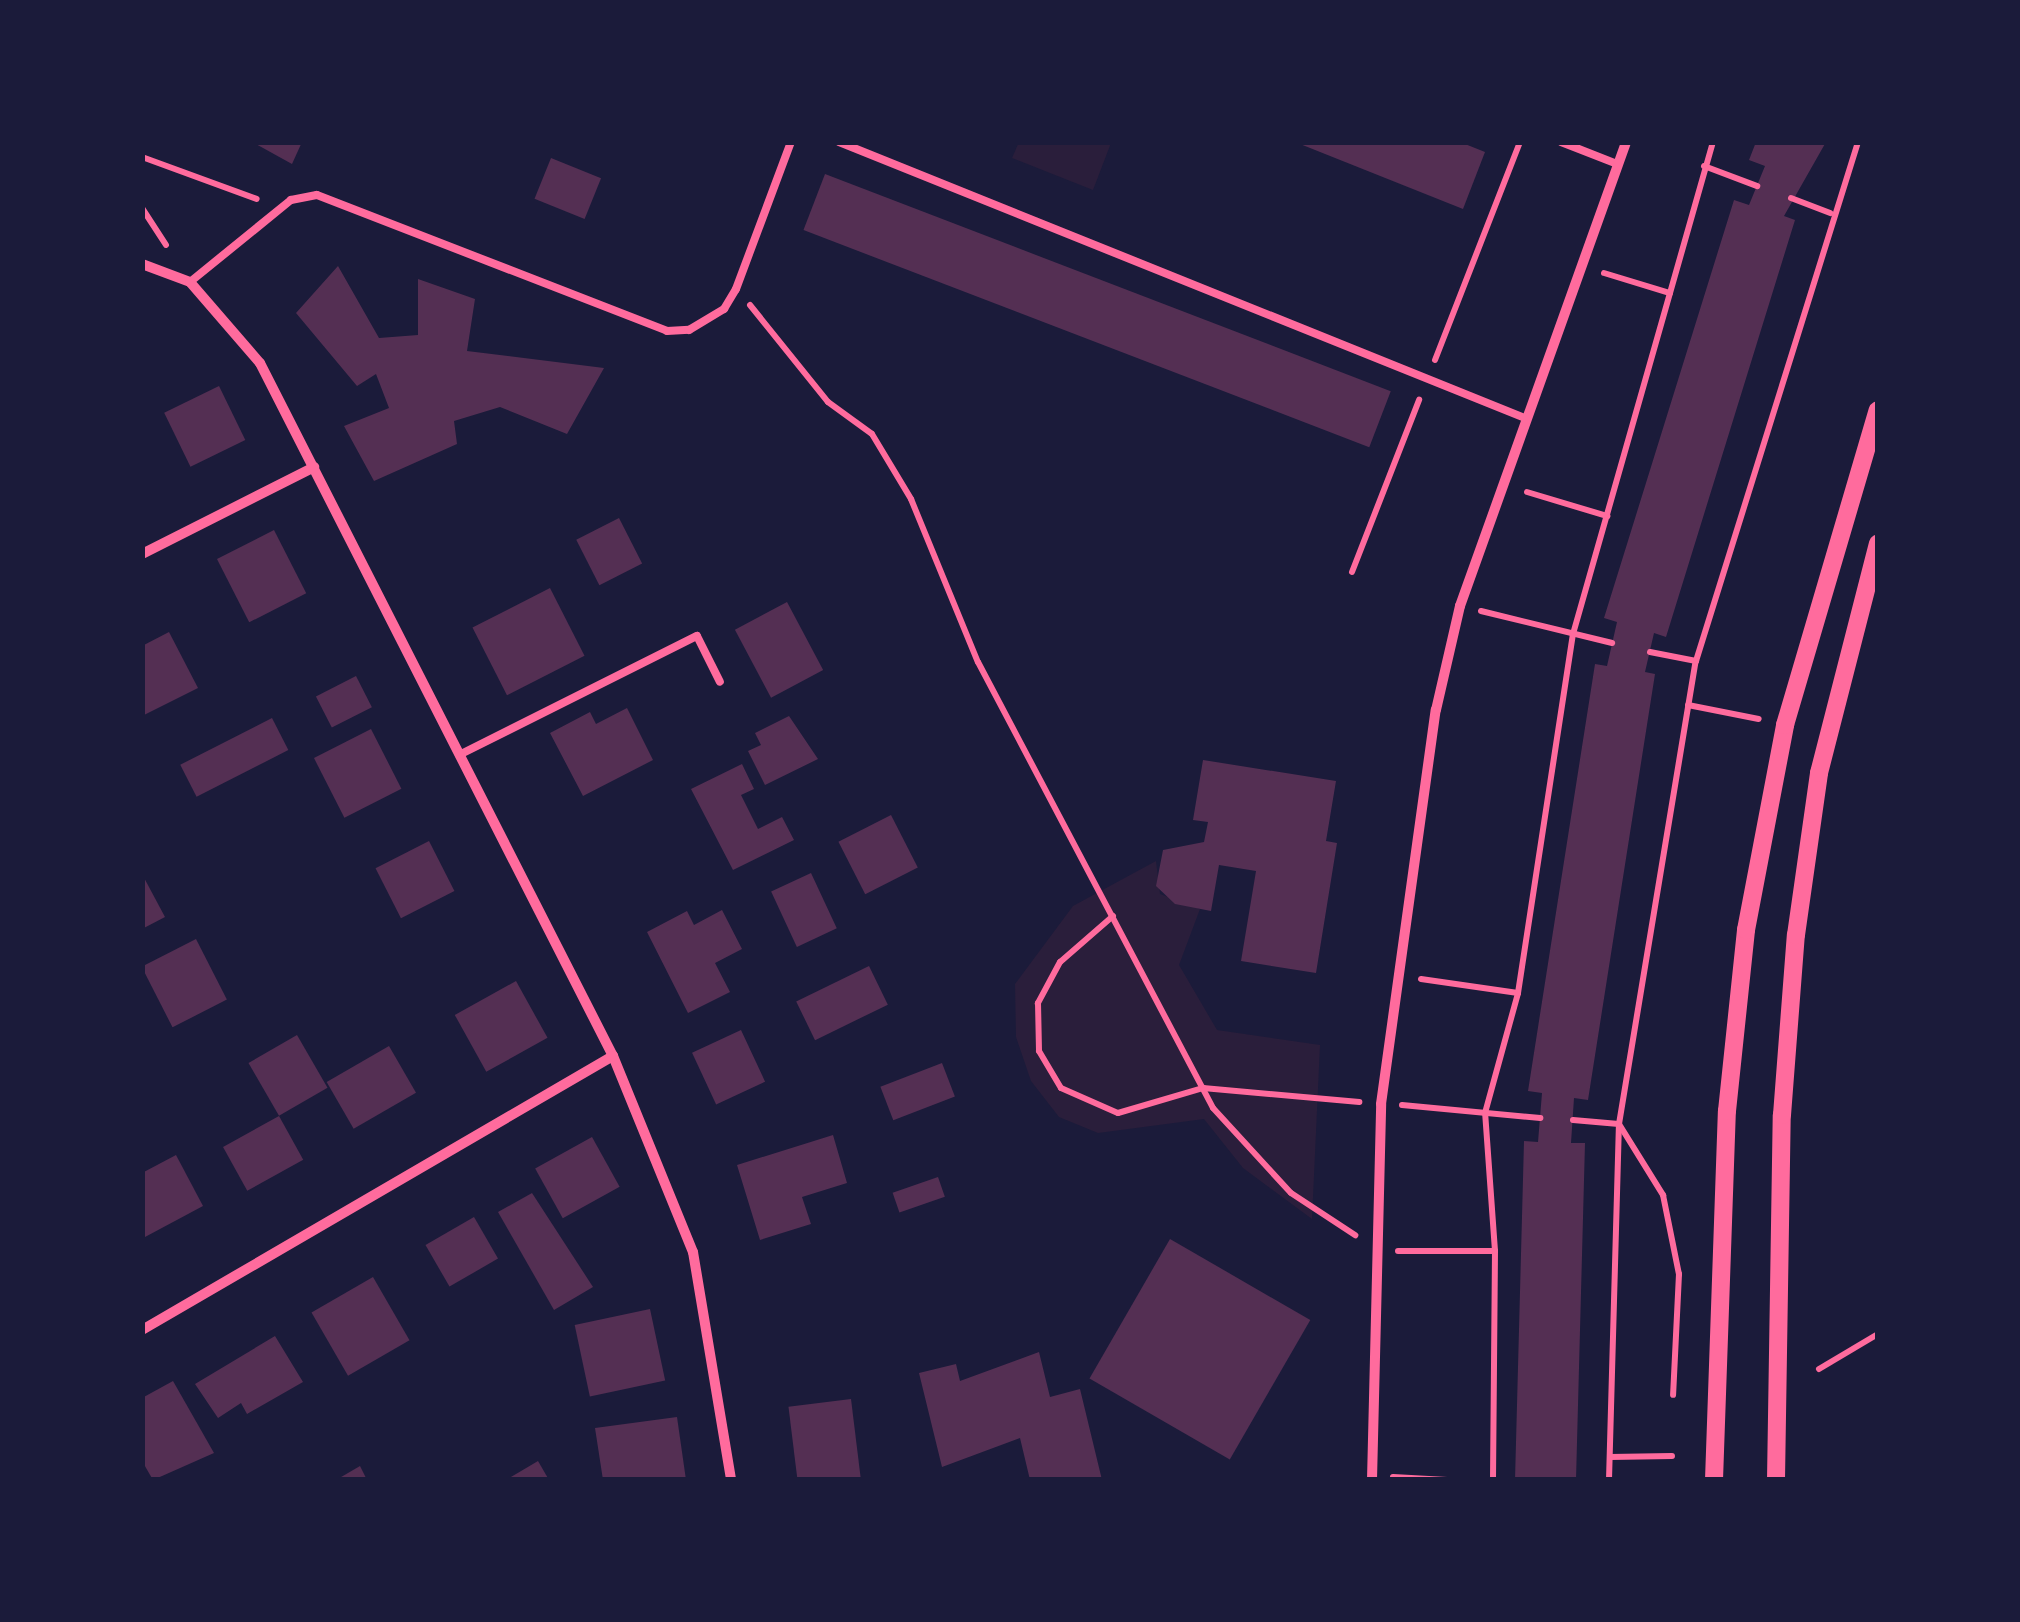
<!DOCTYPE html>
<style>
body{margin:0}
#map{position:relative;width:2020px;height:1622px;overflow:hidden;background:#1b1b3a;font-family:Overpass,sans-serif}
div>[style]{position:absolute}
.green>*{inset:0;background:#2a1e3b}
.building>*{inset:0;background:#542f53;transform-origin:0 0}
.path>*{height:6px;margin:-3px;padding:0 3px;transform-origin:3px;border-radius:3px;background:#ff6b9d}
.service>*{height:8px;margin:-4px;padding:0 4px;transform-origin:4px;border-radius:4px;background:#ff6b9d}
.minor>*{height:10px;margin:-5px;padding:0 5px;transform-origin:5px;border-radius:5px;background:#ff6b9d}
.tertiary>*{height:18px;margin:-9px;padding:0 9px;transform-origin:9px;border-radius:9px;background:#ff6b9d}
span{translate:-50% -50%;white-space:nowrap;text-align:center;line-height:1.15;-webkit-text-stroke:9px #1b1b3a;paint-order:stroke}
.frame{position:absolute;inset:0;border:145px solid #1b1b3a;pointer-events:none}
</style>
<div id="map">
<div class="green">
<i style="clip-path:polygon(1019px 142px,1111px 142px,1111px 143px,1093px 190px,1012px 158px)"></i>
<i style="clip-path:polygon(1156px 861px,1160px 894px,1200px 909px,1179px 965px,1217px 1030px,1320px 1045px,1312px 1219px,1243px 1168px,1204px 1119px,1098px 1133px,1059px 1117px,1031px 1081px,1016px 1037px,1015px 984px,1073px 906px)"></i>
</div>
<div class="building">
<i style="clip-path:polygon(252px 142px,302px 142px,292px 164px)"></i>
<i style="clip-path:polygon(1295px 142px,1460px 142px,1485px 152px,1463px 209px)"></i>
<i style="clip-path:polygon(1756px 142px,1826px 142px,1784px 216px,1795px 220px,1666px 637px,1654px 633px,1645px 672px,1655px 674px,1588px 1100px,1574px 1098px,1571px 1143px,1585px 1143px,1576px 1480px,1515px 1480px,1524px 1141px,1538px 1142px,1542px 1093px,1528px 1091px,1595px 664px,1607px 666px,1617px 622px,1604px 618px,1734px 200px,1749px 205px,1765px 166px,1749px 160px)"></i>
<i style="left:551px;top:158px;width:54px;height:44px;rotate:22deg"></i>
<i style="left:825px;top:174px;width:606px;height:60px;rotate:21deg"></i>
<i style="clip-path:polygon(338px 266px,379px 338px,418px 335px,418px 279px,475px 299px,467px 351px,604px 368px,567px 434px,500px 407px,454px 421px,457px 444px,374px 481px,344px 426px,389px 408px,376px 374px,357px 386px,296px 313px)"></i>
<i style="left:219px;top:386px;width:60px;height:61px;rotate:64deg"></i>
<i style="left:619px;top:518px;width:51px;height:48px;rotate:63deg"></i>
<i style="left:274px;top:530px;width:71px;height:64px;rotate:63deg"></i>
<i style="left:550px;top:588px;width:76px;height:87px;rotate:63deg"></i>
<i style="left:787px;top:602px;width:77px;height:59px;rotate:62deg"></i>
<i style="clip-path:polygon(169px 632px,198px 688px,142px 716px,142px 646px)"></i>
<i style="left:356px;top:676px;width:35px;height:45px;rotate:63deg"></i>
<i style="clip-path:polygon(627px 708px,653px 760px,583px 796px,550px 733px,590px 712px,596px 724px)"></i>
<i style="clip-path:polygon(789px 716px,818px 759px,765px 785px,748px 751px,761px 745px,755px 733px)"></i>
<i style="left:272px;top:718px;width:36px;height:103px;rotate:63deg"></i>
<i style="left:371px;top:729px;width:67px;height:64px;rotate:63deg"></i>
<i style="clip-path:polygon(1203px 760px,1336px 781px,1326px 841px,1337px 843px,1316px 973px,1241px 961px,1256px 871px,1219px 865px,1211px 911px,1175px 904px,1156px 886px,1163px 850px,1204px 842px,1208px 822px,1193px 820px)"></i>
<i style="clip-path:polygon(742px 764px,754px 789px,741px 795px,758px 829px,782px 817px,794px 840px,733px 870px,691px 789px)"></i>
<i style="left:891px;top:815px;width:59px;height:59px;rotate:63deg"></i>
<i style="left:429px;top:841px;width:56px;height:60px;rotate:63deg"></i>
<i style="left:811px;top:873px;width:61px;height:44px;rotate:65deg"></i>
<i style="clip-path:polygon(142px 874px,165px 917px,142px 929px)"></i>
<i style="clip-path:polygon(722px 910px,742px 949px,715px 963px,730px 992px,688px 1013px,647px 932px,687px 911px,694px 925px)"></i>
<i style="left:196px;top:939px;width:68px;height:61px;rotate:63deg"></i>
<i style="left:869px;top:966px;width:43px;height:81px;rotate:64deg"></i>
<i style="left:516px;top:981px;width:65px;height:70px;rotate:61deg"></i>
<i style="left:741px;top:1030px;width:57px;height:54px;rotate:65deg"></i>
<i style="left:297px;top:1035px;width:61px;height:56px;rotate:60deg"></i>
<i style="left:389px;top:1046px;width:54px;height:72px;rotate:60deg"></i>
<i style="left:942px;top:1063px;width:36px;height:66px;rotate:69deg"></i>
<i style="left:279px;top:1116px;width:50px;height:64px;rotate:61deg"></i>
<i style="clip-path:polygon(833px 1135px,847px 1183px,802px 1197px,811px 1224px,760px 1240px,737px 1165px)"></i>
<i style="left:592px;top:1137px;width:57px;height:65px;rotate:61deg"></i>
<i style="clip-path:polygon(176px 1155px,203px 1206px,145px 1237px,142px 1173px)"></i>
<i style="left:938px;top:1177px;width:21px;height:48px;rotate:71deg"></i>
<i style="clip-path:polygon(532px 1193px,593px 1287px,554px 1310px,498px 1212px)"></i>
<i style="left:474px;top:1217px;width:48px;height:56px;rotate:60deg"></i>
<i style="left:1170px;top:1239px;width:162px;height:161px;rotate:30deg"></i>
<i style="left:373px;top:1277px;width:73px;height:71px;rotate:60deg"></i>
<i style="left:650px;top:1309px;width:73px;height:77px;rotate:78deg"></i>
<i style="clip-path:polygon(275px 1336px,303px 1382px,247px 1414px,241px 1403px,218px 1418px,195px 1384px)"></i>
<i style="clip-path:polygon(1039px 1352px,1050px 1397px,1080px 1389px,1102px 1480px,1030px 1480px,1020px 1438px,942px 1467px,919px 1373px,956px 1364px,960px 1381px)"></i>
<i style="clip-path:polygon(173px 1381px,214px 1453px,153px 1480px,142px 1461px,142px 1398px)"></i>
<i style="left:851px;top:1399px;width:82px;height:63px;rotate:83deg"></i>
<i style="clip-path:polygon(677px 1417px,686px 1480px,603px 1480px,595px 1428px)"></i>
<i style="clip-path:polygon(538px 1461px,549px 1480px,506px 1480px)"></i>
<i style="clip-path:polygon(360px 1466px,367px 1480px,336px 1480px)"></i>
</div>
<div class="path">
<i style="left:142px;top:157px;width:122px;rotate:20.1deg"></i>
<i style="left:1704px;top:166px;width:57px;rotate:20.7deg"></i>
<i style="left:1791px;top:198px;width:42px;rotate:21deg"></i>
<i style="left:142px;top:208px;width:44px;rotate:57deg"></i>
<i style="left:1604px;top:273px;width:69px;rotate:16.9deg"></i>
<i style="left:750px;top:305px;width:124px;rotate:51.2deg"></i>
<i style="left:828px;top:402px;width:54px;rotate:36deg"></i>
<i style="left:872px;top:434px;width:76px;rotate:59deg"></i>
<i style="left:911px;top:499px;width:176px;rotate:67.7deg"></i>
<i style="left:978px;top:662px;width:504px;rotate:62.21deg"></i>
<i style="left:1213px;top:1108px;width:115px;rotate:47.5deg"></i>
<i style="left:1291px;top:1193px;width:77px;rotate:33.3deg"></i>
<i style="left:1435px;top:360px;width:234px;rotate:-68.7deg"></i>
<i style="left:1527px;top:492px;width:84px;rotate:16.7deg"></i>
<i style="left:1352px;top:572px;width:185px;rotate:-68.7deg"></i>
<i style="left:1481px;top:611px;width:135px;rotate:13.7deg"></i>
<i style="left:1650px;top:652px;width:47px;rotate:11.1deg"></i>
<i style="left:1688px;top:705px;width:72px;rotate:11.2deg"></i>
<i style="left:1113px;top:916px;width:70px;rotate:139deg"></i>
<i style="left:1060px;top:962px;width:47px;rotate:118.2deg"></i>
<i style="left:1038px;top:1003px;width:48px;rotate:88.8deg"></i>
<i style="left:1039px;top:1051px;width:43px;rotate:59.3deg"></i>
<i style="left:1061px;top:1088px;width:62px;rotate:23.7deg"></i>
<i style="left:1118px;top:1113px;width:89px;rotate:-16.4deg"></i>
<i style="left:1203px;top:1088px;width:157px;rotate:5.1deg"></i>
<i style="left:1421px;top:979px;width:98px;rotate:8.2deg"></i>
<i style="left:1402px;top:1105px;width:139px;rotate:5.4deg"></i>
<i style="left:1573px;top:1120px;width:46px;rotate:5deg"></i>
<i style="left:1619px;top:1124px;width:84px;rotate:58.2deg"></i>
<i style="left:1663px;top:1195px;width:81px;rotate:78.6deg"></i>
<i style="left:1679px;top:1274px;width:121px;rotate:92.8deg"></i>
<i style="left:1398px;top:1251px;width:97px"></i>
<i style="left:1819px;top:1369px;width:69px;rotate:-30.7deg"></i>
<i style="left:1610px;top:1457px;width:62px;rotate:-0.9deg"></i>
<i style="left:1393px;top:1477px;width:54px;rotate:3.2deg"></i>
<i style="left:1493px;top:1480px;width:229px;rotate:-89.5deg"></i>
<i style="left:1495px;top:1251px;width:138px;rotate:-94.1deg"></i>
<i style="left:1485px;top:1113px;width:124px;rotate:-74.6deg"></i>
<i style="left:1518px;top:993px;width:363px;rotate:-81.3deg"></i>
<i style="left:1573px;top:634px;width:512px;rotate:-74.12deg"></i>
<i style="left:1609px;top:1480px;width:356px;rotate:-88.4deg"></i>
<i style="left:1619px;top:1124px;width:469px;rotate:-80.6deg"></i>
<i style="left:1696px;top:661px;width:544px;rotate:-72.66deg"></i>
</div>
<div class="service">
<i style="left:839px;top:142px;width:739px;rotate:21.92deg"></i>
<i style="left:1561px;top:142px;width:60px;rotate:21.4deg"></i>
<i style="left:190px;top:282px;width:130px;rotate:-39.1deg"></i>
<i style="left:291px;top:200px;width:26px;rotate:-11deg"></i>
<i style="left:317px;top:195px;width:375px;rotate:21.2deg"></i>
<i style="left:667px;top:331px;width:22px;rotate:-3deg"></i>
<i style="left:689px;top:330px;width:41px;rotate:-31deg"></i>
<i style="left:724px;top:309px;width:23px;rotate:-59deg"></i>
<i style="left:736px;top:289px;width:157px;rotate:-69.5deg"></i>
<i style="left:459px;top:755px;width:266px;rotate:-26.6deg"></i>
<i style="left:697px;top:636px;width:51px;rotate:63.4deg"></i>
</div>
<div class="minor">
<i style="left:142px;top:264px;width:51px;rotate:20.6deg"></i>
<i style="left:190px;top:282px;width:107px;rotate:49.2deg"></i>
<i style="left:260px;top:363px;width:778px;rotate:63.01deg"></i>
<i style="left:613px;top:1056px;width:212px;rotate:67.8deg"></i>
<i style="left:693px;top:1252px;width:231px;rotate:80.5deg"></i>
<i style="left:142px;top:554px;width:193px;rotate:-26.8deg"></i>
<i style="left:142px;top:1330px;width:545px;rotate:-30.19deg"></i>
<i style="left:1372px;top:1480px;width:376px;rotate:-88.6deg"></i>
<i style="left:1381px;top:1104px;width:398px;rotate:-82.1deg"></i>
<i style="left:1436px;top:710px;width:107px;rotate:-77deg"></i>
<i style="left:1460px;top:606px;width:493px;rotate:-70.3deg"></i>
</div>
<div class="tertiary">
<i style="left:1714px;top:1480px;width:369px;rotate:-88deg"></i>
<i style="left:1727px;top:1111px;width:182px;rotate:-84deg"></i>
<i style="left:1746px;top:930px;width:209px;rotate:-79.2deg"></i>
<i style="left:1785px;top:725px;width:328px;rotate:-73.6deg"></i>
<i style="left:1776px;top:1480px;width:365px;rotate:-89.1deg"></i>
<i style="left:1782px;top:1115px;width:181px;rotate:-85.6deg"></i>
<i style="left:1796px;top:935px;width:164px;rotate:-81.9deg"></i>
<i style="left:1819px;top:773px;width:237px;rotate:-75.6deg"></i>
</div>
<div class="frame"></div>
</div>
